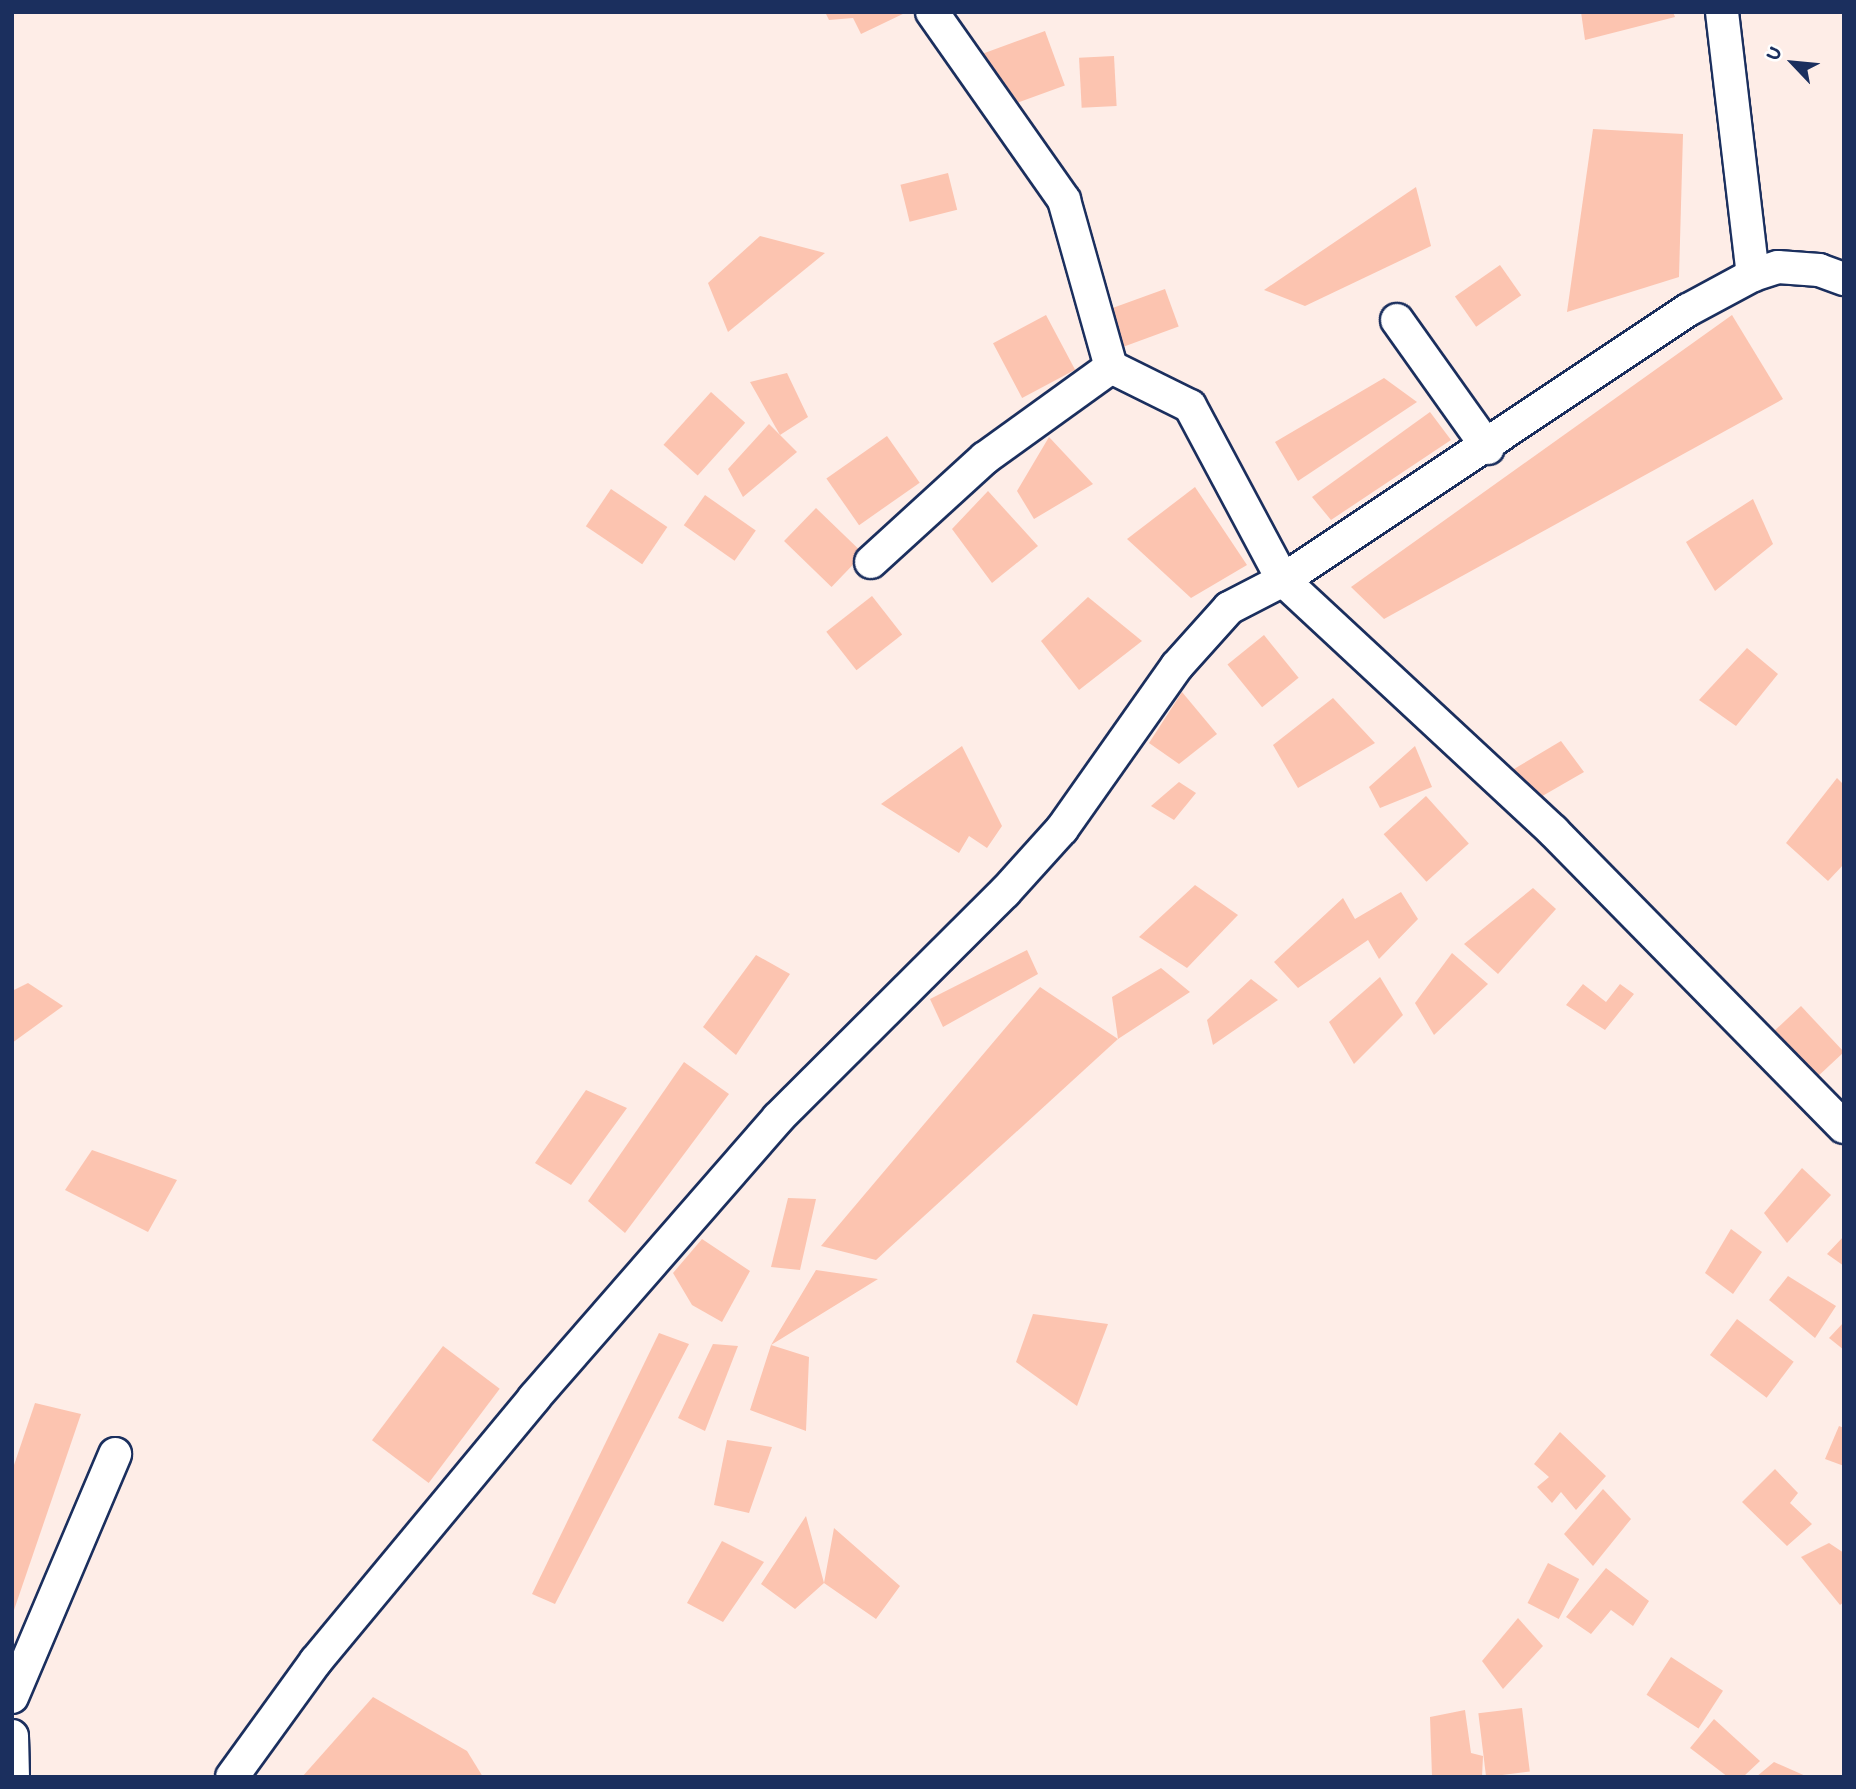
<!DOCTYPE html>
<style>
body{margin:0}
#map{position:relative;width:1856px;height:1789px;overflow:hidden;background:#feede7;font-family:Itim,sans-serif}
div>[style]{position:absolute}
.building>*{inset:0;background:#fcc4b0;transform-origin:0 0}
.roads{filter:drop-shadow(2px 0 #1b2f5e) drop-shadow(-2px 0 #1b2f5e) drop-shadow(0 2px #1b2f5e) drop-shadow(0 -2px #1b2f5e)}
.street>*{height:32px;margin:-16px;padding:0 16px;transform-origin:16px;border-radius:16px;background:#fff}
span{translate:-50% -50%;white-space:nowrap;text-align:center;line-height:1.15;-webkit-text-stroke:7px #fff;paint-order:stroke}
.frame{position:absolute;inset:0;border:14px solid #1b2f5e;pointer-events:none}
.north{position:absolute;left:1758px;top:28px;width:70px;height:70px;-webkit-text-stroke:5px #fff;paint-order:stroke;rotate:296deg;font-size:19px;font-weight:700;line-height:28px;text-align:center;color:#1b2f5e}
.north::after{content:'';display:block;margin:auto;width:24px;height:32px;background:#1b2f5e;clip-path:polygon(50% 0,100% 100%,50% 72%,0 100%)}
</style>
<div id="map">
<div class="building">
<i style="clip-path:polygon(825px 12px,907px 12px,861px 34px,853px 18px,829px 20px)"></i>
<i style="clip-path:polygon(1581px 12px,1673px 12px,1675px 17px,1585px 40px)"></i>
<i style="left:1045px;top:31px;width:58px;height:65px;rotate:70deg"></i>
<i style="left:1114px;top:56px;width:50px;height:35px;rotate:87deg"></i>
<i style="clip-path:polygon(1593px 129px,1683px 134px,1679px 277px,1567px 312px)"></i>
<i style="left:948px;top:173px;width:38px;height:49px;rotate:76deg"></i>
<i style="clip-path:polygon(1416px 187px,1431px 246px,1305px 306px,1264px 290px)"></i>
<i style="clip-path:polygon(760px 236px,825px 253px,728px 332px,708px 283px)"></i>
<i style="left:1500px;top:265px;width:37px;height:55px;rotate:55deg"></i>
<i style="left:1165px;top:289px;width:40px;height:58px;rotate:70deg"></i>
<i style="left:1046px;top:315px;width:62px;height:60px;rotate:62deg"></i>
<i style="clip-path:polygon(1732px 315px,1783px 399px,1384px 619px,1351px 587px)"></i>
<i style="clip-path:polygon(787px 373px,808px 417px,780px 435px,750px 382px)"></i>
<i style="clip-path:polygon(1384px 378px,1417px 402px,1298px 481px,1275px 442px)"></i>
<i style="left:711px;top:392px;width:46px;height:71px;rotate:42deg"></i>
<i style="clip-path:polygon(1430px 412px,1451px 440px,1331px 520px,1312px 497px)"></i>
<i style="clip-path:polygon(769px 424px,797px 452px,743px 497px,728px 469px)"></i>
<i style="left:887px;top:436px;width:57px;height:74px;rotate:55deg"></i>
<i style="clip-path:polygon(1049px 437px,1093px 484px,1034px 519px,1017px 491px)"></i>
<i style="clip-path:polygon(1195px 487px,1247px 565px,1191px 598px,1127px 539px)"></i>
<i style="left:611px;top:489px;width:68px;height:45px;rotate:34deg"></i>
<i style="clip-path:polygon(988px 491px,1038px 546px,992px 583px,952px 529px)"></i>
<i style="left:705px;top:495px;width:62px;height:37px;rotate:35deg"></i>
<i style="clip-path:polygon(1753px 499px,1773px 544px,1715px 591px,1686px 542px)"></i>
<i style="left:816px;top:508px;width:66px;height:46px;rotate:44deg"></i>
<i style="left:872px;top:596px;width:49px;height:58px;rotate:52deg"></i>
<i style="clip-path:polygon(1088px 597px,1142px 641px,1079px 690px,1041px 641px)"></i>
<i style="left:1264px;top:635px;width:55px;height:47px;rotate:51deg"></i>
<i style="clip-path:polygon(1747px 648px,1778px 674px,1736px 726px,1699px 700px)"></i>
<i style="clip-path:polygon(1182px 692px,1217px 734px,1179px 764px,1149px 743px)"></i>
<i style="clip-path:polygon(1333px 698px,1375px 743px,1298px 788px,1273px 745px)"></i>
<i style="clip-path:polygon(1561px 741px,1584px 772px,1532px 802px,1504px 775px)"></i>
<i style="clip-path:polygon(962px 746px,1002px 826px,987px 848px,969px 836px,959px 853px,881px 804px)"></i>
<i style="clip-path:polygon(1415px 746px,1432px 787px,1380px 808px,1369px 787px)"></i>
<i style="clip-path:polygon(1837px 778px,1844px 785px,1844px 864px,1828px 881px,1786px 843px)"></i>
<i style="clip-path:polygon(1179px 782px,1196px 793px,1174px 820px,1151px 806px)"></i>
<i style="left:1426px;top:796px;width:64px;height:57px;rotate:48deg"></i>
<i style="clip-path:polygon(1195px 885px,1238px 915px,1187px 968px,1139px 937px)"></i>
<i style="clip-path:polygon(1533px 888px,1556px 909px,1498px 974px,1464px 944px)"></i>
<i style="clip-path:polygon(1401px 892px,1418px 919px,1379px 959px,1368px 940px,1298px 988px,1274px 962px,1343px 898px,1355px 919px)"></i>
<i style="clip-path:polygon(1027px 950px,1038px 974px,943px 1027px,930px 999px)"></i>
<i style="clip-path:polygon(1452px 953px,1488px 984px,1434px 1035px,1415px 1003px)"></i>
<i style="clip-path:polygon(756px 955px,790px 974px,736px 1055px,703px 1027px)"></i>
<i style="clip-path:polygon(1161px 968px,1190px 992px,1118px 1039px,1112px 997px)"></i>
<i style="clip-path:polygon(1380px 977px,1403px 1015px,1354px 1064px,1329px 1022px)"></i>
<i style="clip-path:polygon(1251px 979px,1278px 1000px,1213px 1045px,1207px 1020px)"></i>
<i style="clip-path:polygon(28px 983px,63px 1006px,12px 1043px,12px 991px)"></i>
<i style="clip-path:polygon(1583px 984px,1606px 1002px,1620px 984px,1634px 994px,1605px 1030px,1566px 1005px)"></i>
<i style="clip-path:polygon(1040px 987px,1118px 1039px,876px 1260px,821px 1246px)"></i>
<i style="left:1801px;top:1006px;width:63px;height:48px;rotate:47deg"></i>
<i style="clip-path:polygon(684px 1062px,729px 1094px,625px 1233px,588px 1201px)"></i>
<i style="clip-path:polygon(586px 1090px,627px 1108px,571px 1185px,535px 1163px)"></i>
<i style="clip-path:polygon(92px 1150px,177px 1180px,148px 1232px,65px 1190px)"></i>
<i style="clip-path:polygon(1802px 1168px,1831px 1195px,1787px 1243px,1764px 1213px)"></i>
<i style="clip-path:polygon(788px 1198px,816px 1199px,800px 1270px,771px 1267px)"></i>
<i style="clip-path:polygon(1731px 1229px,1762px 1252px,1733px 1294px,1705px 1273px)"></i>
<i style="clip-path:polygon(1844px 1236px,1844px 1266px,1827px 1254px)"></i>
<i style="clip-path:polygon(702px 1239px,750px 1271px,722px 1322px,692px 1305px,673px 1273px)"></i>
<i style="clip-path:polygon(816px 1270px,878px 1279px,771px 1345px,809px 1357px,806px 1431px,750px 1410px,771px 1345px)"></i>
<i style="clip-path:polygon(1788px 1276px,1836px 1306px,1815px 1338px,1769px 1300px)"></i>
<i style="clip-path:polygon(1033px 1314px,1108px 1324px,1077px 1406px,1016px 1362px)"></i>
<i style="left:1737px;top:1319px;width:71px;height:45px;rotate:37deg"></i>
<i style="clip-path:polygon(1844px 1322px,1844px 1350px,1829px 1338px)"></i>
<i style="clip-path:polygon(659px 1333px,689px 1344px,555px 1604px,532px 1594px)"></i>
<i style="clip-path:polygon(713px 1344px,738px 1346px,705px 1431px,678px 1418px)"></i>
<i style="left:443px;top:1346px;width:71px;height:118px;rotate:37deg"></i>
<i style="clip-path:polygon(35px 1403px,81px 1414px,13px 1613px,12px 1471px)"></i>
<i style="clip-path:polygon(1839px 1426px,1844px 1428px,1844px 1466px,1825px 1459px)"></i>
<i style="clip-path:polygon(1560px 1432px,1606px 1476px,1576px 1510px,1561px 1492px,1552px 1503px,1537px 1487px,1549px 1477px,1534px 1464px)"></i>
<i style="clip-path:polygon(727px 1440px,772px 1447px,749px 1513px,714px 1505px)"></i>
<i style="clip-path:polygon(1775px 1469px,1798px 1493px,1790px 1503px,1812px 1524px,1787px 1546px,1742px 1502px)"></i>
<i style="clip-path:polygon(1603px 1489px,1631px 1519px,1593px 1566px,1564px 1534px)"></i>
<i style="clip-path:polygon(806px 1516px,824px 1583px,834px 1528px,900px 1586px,876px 1619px,824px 1583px,795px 1609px,761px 1584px)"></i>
<i style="clip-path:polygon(722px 1541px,764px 1562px,723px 1622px,687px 1603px)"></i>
<i style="clip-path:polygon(1829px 1543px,1844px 1553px,1844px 1602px,1840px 1605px,1801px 1557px)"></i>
<i style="left:1548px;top:1563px;width:35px;height:45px;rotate:27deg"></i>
<i style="clip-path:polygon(1606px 1568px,1649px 1601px,1633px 1626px,1611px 1610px,1591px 1634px,1566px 1617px)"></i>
<i style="clip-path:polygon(1518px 1618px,1543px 1646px,1503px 1689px,1482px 1661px)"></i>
<i style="left:1671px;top:1657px;width:62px;height:45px;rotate:33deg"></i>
<i style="clip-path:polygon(373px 1697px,467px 1751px,483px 1777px,302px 1777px)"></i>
<i style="left:1522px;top:1708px;width:64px;height:44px;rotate:83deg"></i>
<i style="clip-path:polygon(1465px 1710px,1471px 1753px,1483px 1756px,1482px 1777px,1432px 1777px,1430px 1717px)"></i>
<i style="clip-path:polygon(1714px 1719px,1760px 1761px,1743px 1777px,1728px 1777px,1690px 1748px)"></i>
<i style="clip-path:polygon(1774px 1762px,1808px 1777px,1756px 1777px)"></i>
</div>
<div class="roads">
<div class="street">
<i style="left:932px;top:12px;width:230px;rotate:54.9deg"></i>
<i style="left:1064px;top:200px;width:173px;rotate:74.3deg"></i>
<i style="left:1111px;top:367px;width:88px;rotate:26.3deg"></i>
<i style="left:1190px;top:406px;width:197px;rotate:61.9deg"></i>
<i style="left:1283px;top:580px;width:369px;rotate:42.9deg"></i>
<i style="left:1553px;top:831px;width:415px;rotate:45.5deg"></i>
<i style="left:1722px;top:12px;width:265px;rotate:83.3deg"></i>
<i style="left:1397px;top:320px;width:157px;rotate:54.6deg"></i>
<i style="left:871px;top:562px;width:154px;rotate:-42.4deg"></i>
<i style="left:985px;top:458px;width:155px;rotate:-35.8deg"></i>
<i style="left:12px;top:1697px;width:264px;rotate:-67deg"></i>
<i style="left:12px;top:1736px;width:41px;rotate:88.6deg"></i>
<i style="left:232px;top:1777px;width:143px;rotate:-54.1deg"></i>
<i style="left:316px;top:1661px;width:342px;rotate:-50.3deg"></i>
<i style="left:534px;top:1398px;width:371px;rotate:-48.9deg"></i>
<i style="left:778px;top:1118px;width:320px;rotate:-44.9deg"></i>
<i style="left:1005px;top:892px;width:85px;rotate:-47.9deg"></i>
<i style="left:1062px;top:829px;width:199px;rotate:-54.8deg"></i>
<i style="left:1177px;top:666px;width:78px;rotate:-48.1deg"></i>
<i style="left:1229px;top:608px;width:61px;rotate:-27.4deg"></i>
<i style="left:1283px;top:580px;width:487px;rotate:-33.7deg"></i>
<i style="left:1688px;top:310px;width:74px;rotate:-28.3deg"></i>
<i style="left:1753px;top:275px;width:26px;rotate:-18deg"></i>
<i style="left:1778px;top:267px;width:41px;rotate:4.2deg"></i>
<i style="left:1819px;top:270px;width:27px;rotate:20deg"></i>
</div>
</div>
<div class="frame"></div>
<div class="north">U</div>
</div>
